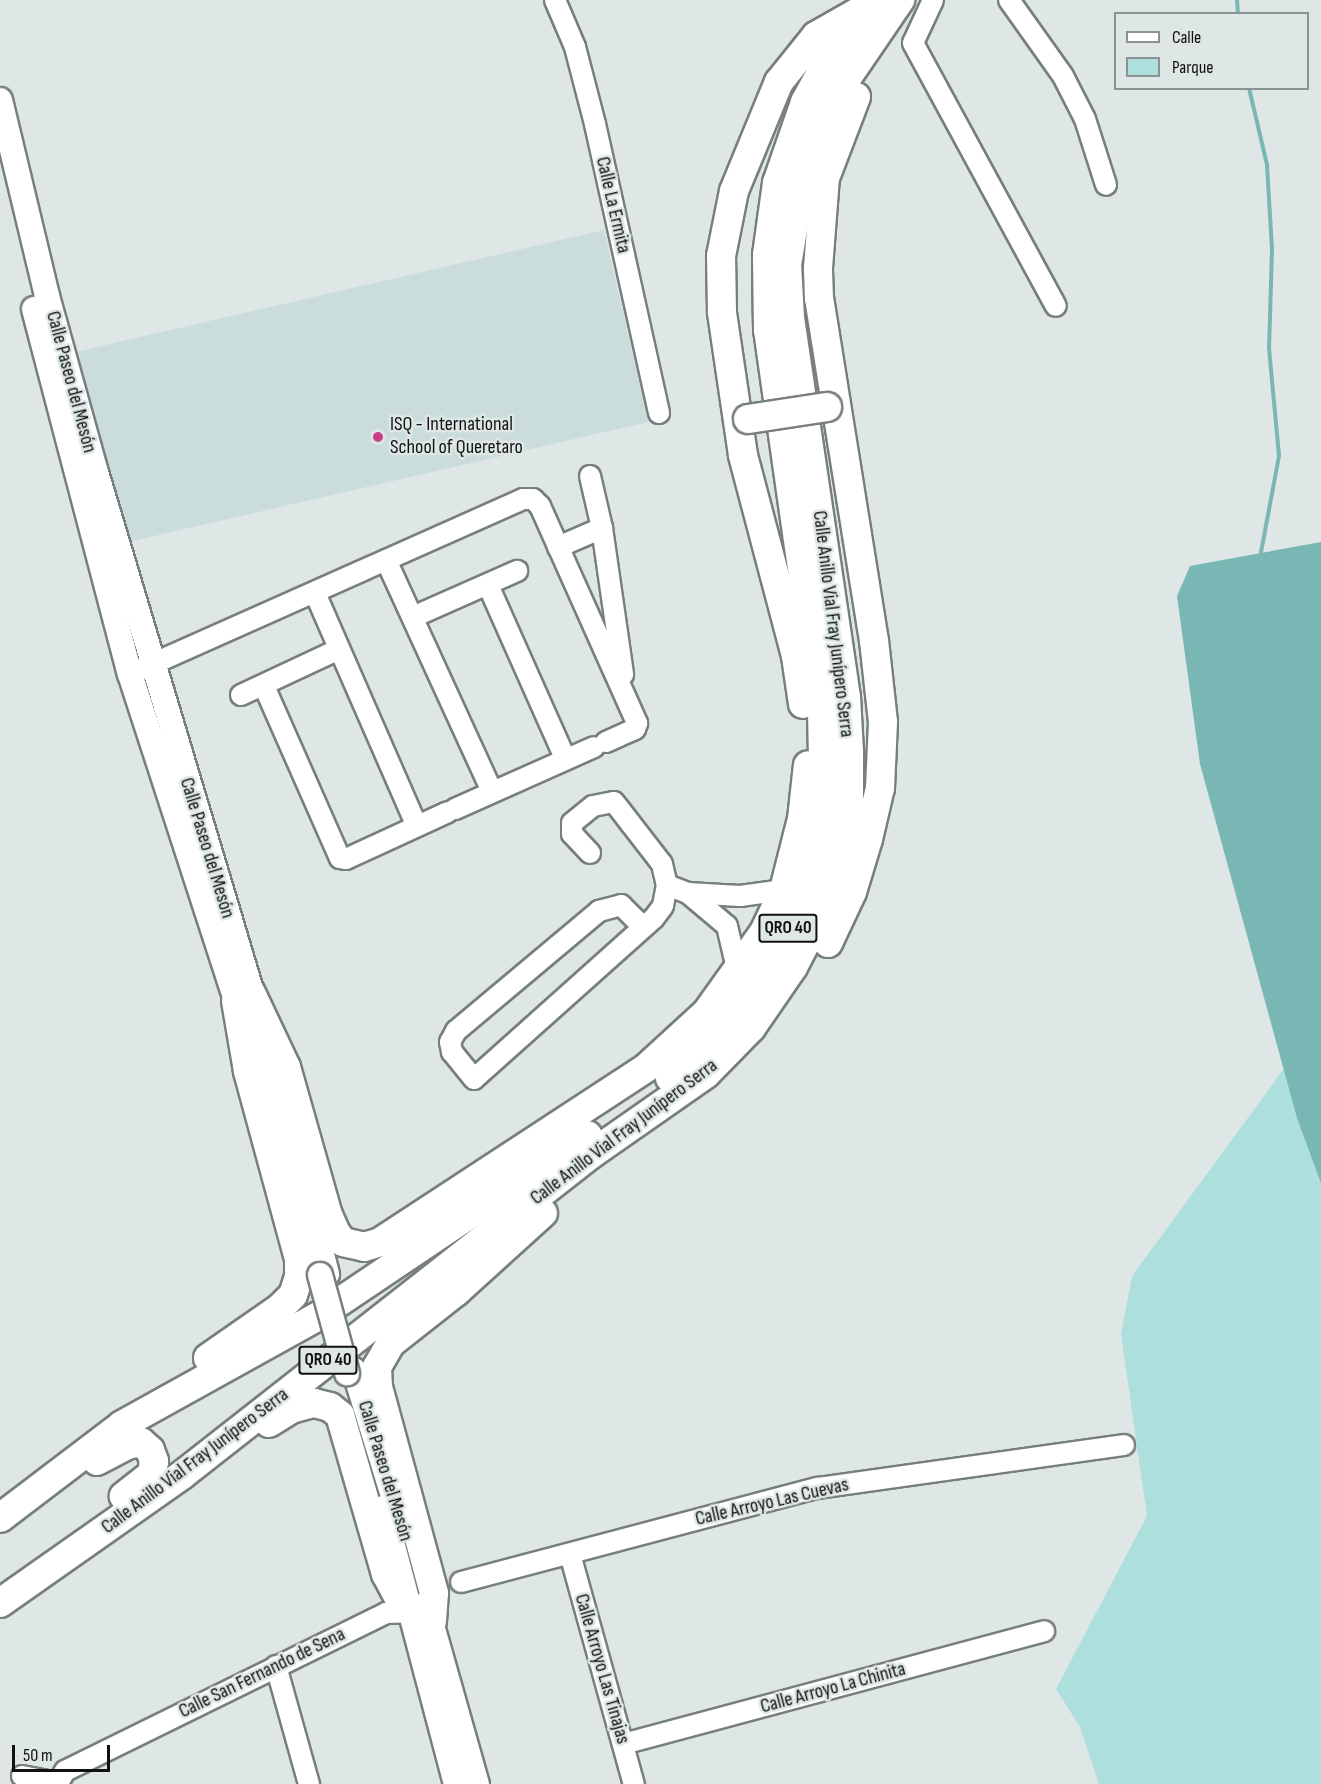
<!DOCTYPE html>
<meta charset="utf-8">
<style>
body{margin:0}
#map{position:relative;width:1321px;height:1784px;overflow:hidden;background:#dee7e6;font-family:"Sofia Sans Condensed",sans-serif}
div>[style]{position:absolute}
.built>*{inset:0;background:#cadcdb;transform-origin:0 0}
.green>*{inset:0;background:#addfdc}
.water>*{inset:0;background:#78b7b4}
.stream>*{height:4px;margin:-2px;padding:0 2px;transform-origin:2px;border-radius:2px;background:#78b7b4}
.roads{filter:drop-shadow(2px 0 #777f7e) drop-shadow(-2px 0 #777f7e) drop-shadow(0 2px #777f7e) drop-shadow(0 -2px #777f7e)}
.minor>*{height:20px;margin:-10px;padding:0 10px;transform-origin:10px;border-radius:10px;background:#fff}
.major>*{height:24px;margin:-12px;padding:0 12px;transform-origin:12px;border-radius:12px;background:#fff}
.highway>*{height:28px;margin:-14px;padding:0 14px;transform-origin:14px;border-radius:14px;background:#fff}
.bridges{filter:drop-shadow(2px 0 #777f7e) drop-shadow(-2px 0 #777f7e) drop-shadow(0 2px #777f7e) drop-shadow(0 -2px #777f7e)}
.major-bridge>*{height:24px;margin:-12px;padding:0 12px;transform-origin:12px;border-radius:12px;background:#fff}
.highway-bridge>*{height:28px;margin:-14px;padding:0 14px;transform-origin:14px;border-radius:14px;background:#fff}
.dots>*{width:16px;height:16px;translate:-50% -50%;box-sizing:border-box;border:3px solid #dee7e6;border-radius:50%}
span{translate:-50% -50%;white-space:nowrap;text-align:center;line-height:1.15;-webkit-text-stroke:5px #dee7e6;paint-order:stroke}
.shield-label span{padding:2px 4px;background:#dee7e6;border:2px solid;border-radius:4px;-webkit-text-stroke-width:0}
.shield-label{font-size:18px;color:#0f1211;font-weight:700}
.street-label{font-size:20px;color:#0f1211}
.poi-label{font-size:20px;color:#0f1211}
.left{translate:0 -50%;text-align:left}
.legend{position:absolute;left:1114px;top:12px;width:195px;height:78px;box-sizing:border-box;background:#dee7e6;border:2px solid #8b9291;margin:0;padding:8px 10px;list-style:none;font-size:18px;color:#0f1211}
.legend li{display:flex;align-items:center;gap:12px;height:30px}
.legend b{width:30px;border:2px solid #8b9291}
.scale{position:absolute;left:12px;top:1745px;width:98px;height:27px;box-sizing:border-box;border:3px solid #0f1211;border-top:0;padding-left:8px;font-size:18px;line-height:21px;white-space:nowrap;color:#0f1211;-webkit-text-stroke:4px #dee7e6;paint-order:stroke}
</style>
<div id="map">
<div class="built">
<i style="left:604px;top:230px;width:197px;height:546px;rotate:77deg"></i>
</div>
<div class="green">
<i style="clip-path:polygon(1321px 1018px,1321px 1784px,1099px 1784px,1080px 1727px,1056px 1689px,1147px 1516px,1121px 1334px,1132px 1276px)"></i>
</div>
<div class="water">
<i style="clip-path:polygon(1321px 542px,1321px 1183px,1297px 1118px,1200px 764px,1177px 596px,1190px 566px)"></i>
</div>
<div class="stream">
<i style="left:1237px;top:0;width:14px;rotate:86deg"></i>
<i style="left:1249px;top:88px;width:79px;rotate:76.8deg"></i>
<i style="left:1267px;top:165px;width:84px;rotate:86.6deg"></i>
<i style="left:1272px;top:249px;width:99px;rotate:91.7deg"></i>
<i style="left:1269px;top:348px;width:108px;rotate:84.7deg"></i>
<i style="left:1279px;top:456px;width:98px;rotate:100.6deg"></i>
</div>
<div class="roads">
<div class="minor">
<i style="left:555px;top:0;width:51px;rotate:66.9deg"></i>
<i style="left:575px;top:47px;width:80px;rotate:75.4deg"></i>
<i style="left:595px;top:124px;width:296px;rotate:77.5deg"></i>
<i style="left:933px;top:0;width:47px;rotate:114.9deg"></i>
<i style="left:913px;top:43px;width:299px;rotate:61.5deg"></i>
<i style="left:1009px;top:0;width:93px;rotate:54.6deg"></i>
<i style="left:1063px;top:76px;width:48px;rotate:62.9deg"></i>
<i style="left:1085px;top:119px;width:69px;rotate:72.3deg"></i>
<i style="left:590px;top:476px;width:53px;rotate:77deg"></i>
<i style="left:602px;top:528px;width:148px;rotate:81.8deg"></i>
<i style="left:558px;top:547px;width:48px;rotate:-23.4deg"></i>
<i style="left:386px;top:560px;width:254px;rotate:65.4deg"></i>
<i style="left:488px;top:585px;width:189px;rotate:66deg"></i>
<i style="left:315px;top:593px;width:254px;rotate:66.4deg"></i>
<i style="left:413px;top:617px;width:114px;rotate:-23.9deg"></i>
<i style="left:130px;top:674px;width:430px;rotate:-24deg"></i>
<i style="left:523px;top:499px;width:10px"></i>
<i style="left:533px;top:499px;width:10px;rotate:45deg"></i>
<i style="left:540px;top:506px;width:238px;rotate:65.9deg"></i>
<i style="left:637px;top:723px;width:6px;rotate:108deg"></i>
<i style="left:635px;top:729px;width:32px;rotate:156deg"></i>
<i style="left:264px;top:686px;width:188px;rotate:66.2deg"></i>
<i style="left:340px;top:858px;width:6px;rotate:9deg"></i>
<i style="left:346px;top:859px;width:112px;rotate:-24.7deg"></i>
<i style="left:241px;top:695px;width:108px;rotate:-25.1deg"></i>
<i style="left:455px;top:809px;width:152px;rotate:-24deg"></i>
<i style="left:590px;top:853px;width:26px;rotate:-133deg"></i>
<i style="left:572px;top:834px;width:11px;rotate:-90deg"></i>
<i style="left:572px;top:823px;width:27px;rotate:-39deg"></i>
<i style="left:593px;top:806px;width:21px;rotate:-11deg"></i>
<i style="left:614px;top:802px;width:78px;rotate:52.3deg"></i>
<i style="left:662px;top:864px;width:22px;rotate:77deg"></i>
<i style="left:667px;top:885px;width:21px;rotate:101deg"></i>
<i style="left:663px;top:906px;width:15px;rotate:127deg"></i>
<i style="left:654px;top:918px;width:241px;rotate:138.2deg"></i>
<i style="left:474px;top:1079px;width:35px;rotate:-129deg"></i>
<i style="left:452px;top:1052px;width:10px;rotate:-101deg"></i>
<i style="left:450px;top:1042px;width:13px;rotate:-61deg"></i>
<i style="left:456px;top:1031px;width:187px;rotate:-40deg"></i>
<i style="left:599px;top:911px;width:23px;rotate:-15deg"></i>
<i style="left:621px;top:905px;width:31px;rotate:45deg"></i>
<i style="left:667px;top:885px;width:22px;rotate:21deg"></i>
<i style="left:688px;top:893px;width:51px;rotate:40.2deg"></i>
<i style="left:727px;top:926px;width:48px;rotate:76.8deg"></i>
<i style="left:688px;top:893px;width:52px;rotate:3.3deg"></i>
<i style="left:740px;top:896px;width:44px;rotate:-7.8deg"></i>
<i style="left:570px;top:1554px;width:239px;rotate:74.5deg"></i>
<i style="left:461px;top:1582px;width:369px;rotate:-14.8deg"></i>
<i style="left:818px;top:1488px;width:309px;rotate:-8deg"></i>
<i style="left:276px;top:1666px;width:123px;rotate:74.4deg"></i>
<i style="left:623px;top:1744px;width:436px;rotate:-15deg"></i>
<i style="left:22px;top:1776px;width:37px;rotate:11deg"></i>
<i style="left:58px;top:1783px;width:14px;rotate:-60deg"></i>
<i style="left:65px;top:1771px;width:358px;rotate:-26.2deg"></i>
<i style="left:386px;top:1613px;width:24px;rotate:-2deg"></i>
</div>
<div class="major">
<i style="left:0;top:100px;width:202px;rotate:76.5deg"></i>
<i style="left:47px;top:296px;width:180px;rotate:74.5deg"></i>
<i style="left:95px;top:469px;width:565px;rotate:73.33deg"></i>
<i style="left:34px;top:309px;width:377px;rotate:75.3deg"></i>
<i style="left:130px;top:674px;width:344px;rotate:72deg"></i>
<i style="left:236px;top:1001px;width:82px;rotate:66.3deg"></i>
<i style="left:269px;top:1076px;width:101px;rotate:75.7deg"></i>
<i style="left:297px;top:1157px;width:121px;rotate:75.6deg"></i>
<i style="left:354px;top:1370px;width:162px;rotate:72.8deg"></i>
<i style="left:383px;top:1508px;width:285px;rotate:75.2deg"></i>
<i style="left:426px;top:1604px;width:187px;rotate:74.2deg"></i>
</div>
<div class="highway">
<i style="left:803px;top:704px;width:49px;rotate:-98.3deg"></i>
<i style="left:796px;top:656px;width:208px;rotate:-104.8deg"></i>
<i style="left:743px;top:455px;width:145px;rotate:-98.4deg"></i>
<i style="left:722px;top:312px;width:56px;rotate:-91deg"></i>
<i style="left:721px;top:256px;width:66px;rotate:-78.7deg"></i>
<i style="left:734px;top:191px;width:118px;rotate:-67.6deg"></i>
<i style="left:779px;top:82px;width:59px;rotate:-51.2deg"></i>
<i style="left:816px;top:36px;width:48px;rotate:-29.7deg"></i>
<i style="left:828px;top:943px;width:56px;rotate:-64.8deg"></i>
<i style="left:852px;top:892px;width:55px;rotate:-73.2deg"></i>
<i style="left:868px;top:839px;width:52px;rotate:-76.8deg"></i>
<i style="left:880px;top:788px;width:66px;rotate:-87.4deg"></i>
<i style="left:883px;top:722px;width:81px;rotate:-96.3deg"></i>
<i style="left:874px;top:641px;width:346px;rotate:-99.1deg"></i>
<i style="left:819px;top:299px;width:31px;rotate:-92deg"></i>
<i style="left:818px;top:268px;width:90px;rotate:-85.6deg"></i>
<i style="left:825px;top:178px;width:87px;rotate:-69.1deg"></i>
<i style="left:251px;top:993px;width:82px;rotate:64.7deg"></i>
<i style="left:286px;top:1067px;width:154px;rotate:74.2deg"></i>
<i style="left:328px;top:1215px;width:20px;rotate:66deg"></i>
<i style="left:336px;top:1233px;width:11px;rotate:52deg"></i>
<i style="left:343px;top:1242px;width:22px;rotate:13deg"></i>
<i style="left:364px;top:1247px;width:17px;rotate:-17deg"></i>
<i style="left:380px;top:1242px;width:319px;rotate:-33.2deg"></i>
<i style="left:647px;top:1067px;width:81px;rotate:-42.5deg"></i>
<i style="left:707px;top:1012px;width:98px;rotate:-54.5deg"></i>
<i style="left:764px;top:932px;width:47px;rotate:-64.5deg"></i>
<i style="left:784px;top:890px;width:73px;rotate:-75.8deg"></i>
<i style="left:802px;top:819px;width:54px;rotate:-83.7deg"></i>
<i style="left:670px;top:1078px;width:59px;rotate:-41.6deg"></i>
<i style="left:714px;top:1039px;width:80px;rotate:-52.1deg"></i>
<i style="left:763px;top:976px;width:79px;rotate:-62.8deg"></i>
<i style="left:799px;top:906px;width:38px;rotate:-70deg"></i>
<i style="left:812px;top:870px;width:37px;rotate:-79deg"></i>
<i style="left:819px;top:834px;width:27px;rotate:-80deg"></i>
<i style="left:824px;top:807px;width:98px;rotate:-91.2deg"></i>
<i style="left:822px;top:709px;width:383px;rotate:-98.1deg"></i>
<i style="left:768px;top:330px;width:75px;rotate:-90.8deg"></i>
<i style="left:767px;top:255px;width:73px;rotate:-82.1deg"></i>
<i style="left:777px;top:183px;width:86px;rotate:-70.9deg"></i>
<i style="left:805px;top:102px;width:46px;rotate:-61.2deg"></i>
<i style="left:827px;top:62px;width:76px;rotate:-54.6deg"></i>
<i style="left:208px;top:1358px;width:88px;rotate:-34.8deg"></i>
<i style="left:280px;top:1308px;width:18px;rotate:-45deg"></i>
<i style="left:293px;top:1295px;width:20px;rotate:-72deg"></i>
<i style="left:299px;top:1276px;width:17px;rotate:-90deg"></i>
<i style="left:299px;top:1259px;width:195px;rotate:-105.2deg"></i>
<i style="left:248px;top:1071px;width:71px;rotate:-99.7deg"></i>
<i style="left:269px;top:1423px;width:26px;rotate:-32deg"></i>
<i style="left:291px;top:1409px;width:24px;rotate:-15deg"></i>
<i style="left:314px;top:1403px;width:16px;rotate:14deg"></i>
<i style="left:330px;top:1407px;width:13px;rotate:39deg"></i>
<i style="left:340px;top:1415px;width:166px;rotate:73.9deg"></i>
<i style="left:386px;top:1574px;width:30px;rotate:62deg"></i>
<i style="left:400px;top:1600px;width:11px;rotate:38deg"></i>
<i style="left:97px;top:1461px;width:34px;rotate:-28deg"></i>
<i style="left:127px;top:1445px;width:14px;rotate:-12deg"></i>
<i style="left:141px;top:1442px;width:12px;rotate:42deg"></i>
<i style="left:150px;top:1450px;width:12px;rotate:70deg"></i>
<i style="left:154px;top:1461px;width:13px;rotate:99deg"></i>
<i style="left:152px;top:1474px;width:36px;rotate:142deg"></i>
<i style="left:0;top:1518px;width:153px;rotate:-37.3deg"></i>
<i style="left:122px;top:1425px;width:223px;rotate:-29deg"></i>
<i style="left:317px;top:1317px;width:326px;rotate:-33.9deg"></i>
<i style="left:0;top:1603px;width:223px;rotate:-35.1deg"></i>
<i style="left:182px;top:1475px;width:519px;rotate:-38.11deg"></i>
<i style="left:590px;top:1155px;width:141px;rotate:-34.9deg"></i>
<i style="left:706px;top:1074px;width:64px;rotate:-45.6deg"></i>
<i style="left:751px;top:1028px;width:74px;rotate:-55.5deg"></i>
<i style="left:793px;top:967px;width:52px;rotate:-62.4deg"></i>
<i style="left:817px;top:921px;width:65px;rotate:-70.2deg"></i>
<i style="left:839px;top:860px;width:60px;rotate:-80.4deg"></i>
<i style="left:849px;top:801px;width:49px;rotate:-90deg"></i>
<i style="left:849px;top:752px;width:55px;rotate:-93.1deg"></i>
<i style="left:846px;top:697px;width:383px;rotate:-98.4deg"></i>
<i style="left:790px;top:318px;width:53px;rotate:-93.2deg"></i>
<i style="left:787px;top:265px;width:97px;rotate:-80.5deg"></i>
<i style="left:803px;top:169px;width:50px;rotate:-67.6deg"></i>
<i style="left:822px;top:123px;width:39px;rotate:-63deg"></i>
<i style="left:840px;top:88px;width:107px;rotate:-55.7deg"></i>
<i style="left:432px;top:1621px;width:28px;rotate:-86deg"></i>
<i style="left:434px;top:1593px;width:213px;rotate:-105.2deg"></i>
<i style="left:378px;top:1387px;width:20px;rotate:-93deg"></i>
<i style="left:377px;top:1367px;width:28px;rotate:-60deg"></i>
<i style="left:391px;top:1343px;width:84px;rotate:-38.2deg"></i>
<i style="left:457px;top:1291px;width:116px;rotate:-42.2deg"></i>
</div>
</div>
<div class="bridges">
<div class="major-bridge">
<i style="left:320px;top:1275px;width:102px;rotate:74.6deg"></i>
</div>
<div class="highway-bridge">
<i style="left:748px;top:419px;width:80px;rotate:-8.6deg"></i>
</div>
</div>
<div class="dots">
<i style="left:378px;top:437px;background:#c84285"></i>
</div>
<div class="shield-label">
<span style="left:788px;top:928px">QRO 40</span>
<span style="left:328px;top:1360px">QRO 40</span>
</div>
<div class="street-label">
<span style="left:613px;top:205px;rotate:77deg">Calle La Ermita</span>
<span style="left:71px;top:382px;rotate:75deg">Calle Paseo del Mesón</span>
<span style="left:833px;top:624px;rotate:83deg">Calle Anillo Vial Fray Junípero Serra</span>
<span style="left:207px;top:848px;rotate:73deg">Calle Paseo del Mesón</span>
<span style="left:624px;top:1132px;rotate:-37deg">Calle Anillo Vial Fray Junípero Serra</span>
<span style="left:195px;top:1461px;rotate:-37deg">Calle Anillo Vial Fray Junípero Serra</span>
<span style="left:385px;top:1471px;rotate:73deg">Calle Paseo del Mesón</span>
<span style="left:772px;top:1502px;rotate:-13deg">Calle Arroyo Las Cuevas</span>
<span style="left:602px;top:1669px;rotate:74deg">Calle Arroyo Las Tinajas</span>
<span style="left:262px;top:1673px;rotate:-26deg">Calle San Fernando de Sena</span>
<span style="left:833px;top:1688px;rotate:-15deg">Calle Arroyo La Chinita</span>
</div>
<div class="poi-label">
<span class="left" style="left:390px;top:436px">ISQ - International<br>School of Queretaro</span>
</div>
<ul class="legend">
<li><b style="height:8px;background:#fff"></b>Calle</li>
<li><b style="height:16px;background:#addfdc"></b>Parque</li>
</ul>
<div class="scale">50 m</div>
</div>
